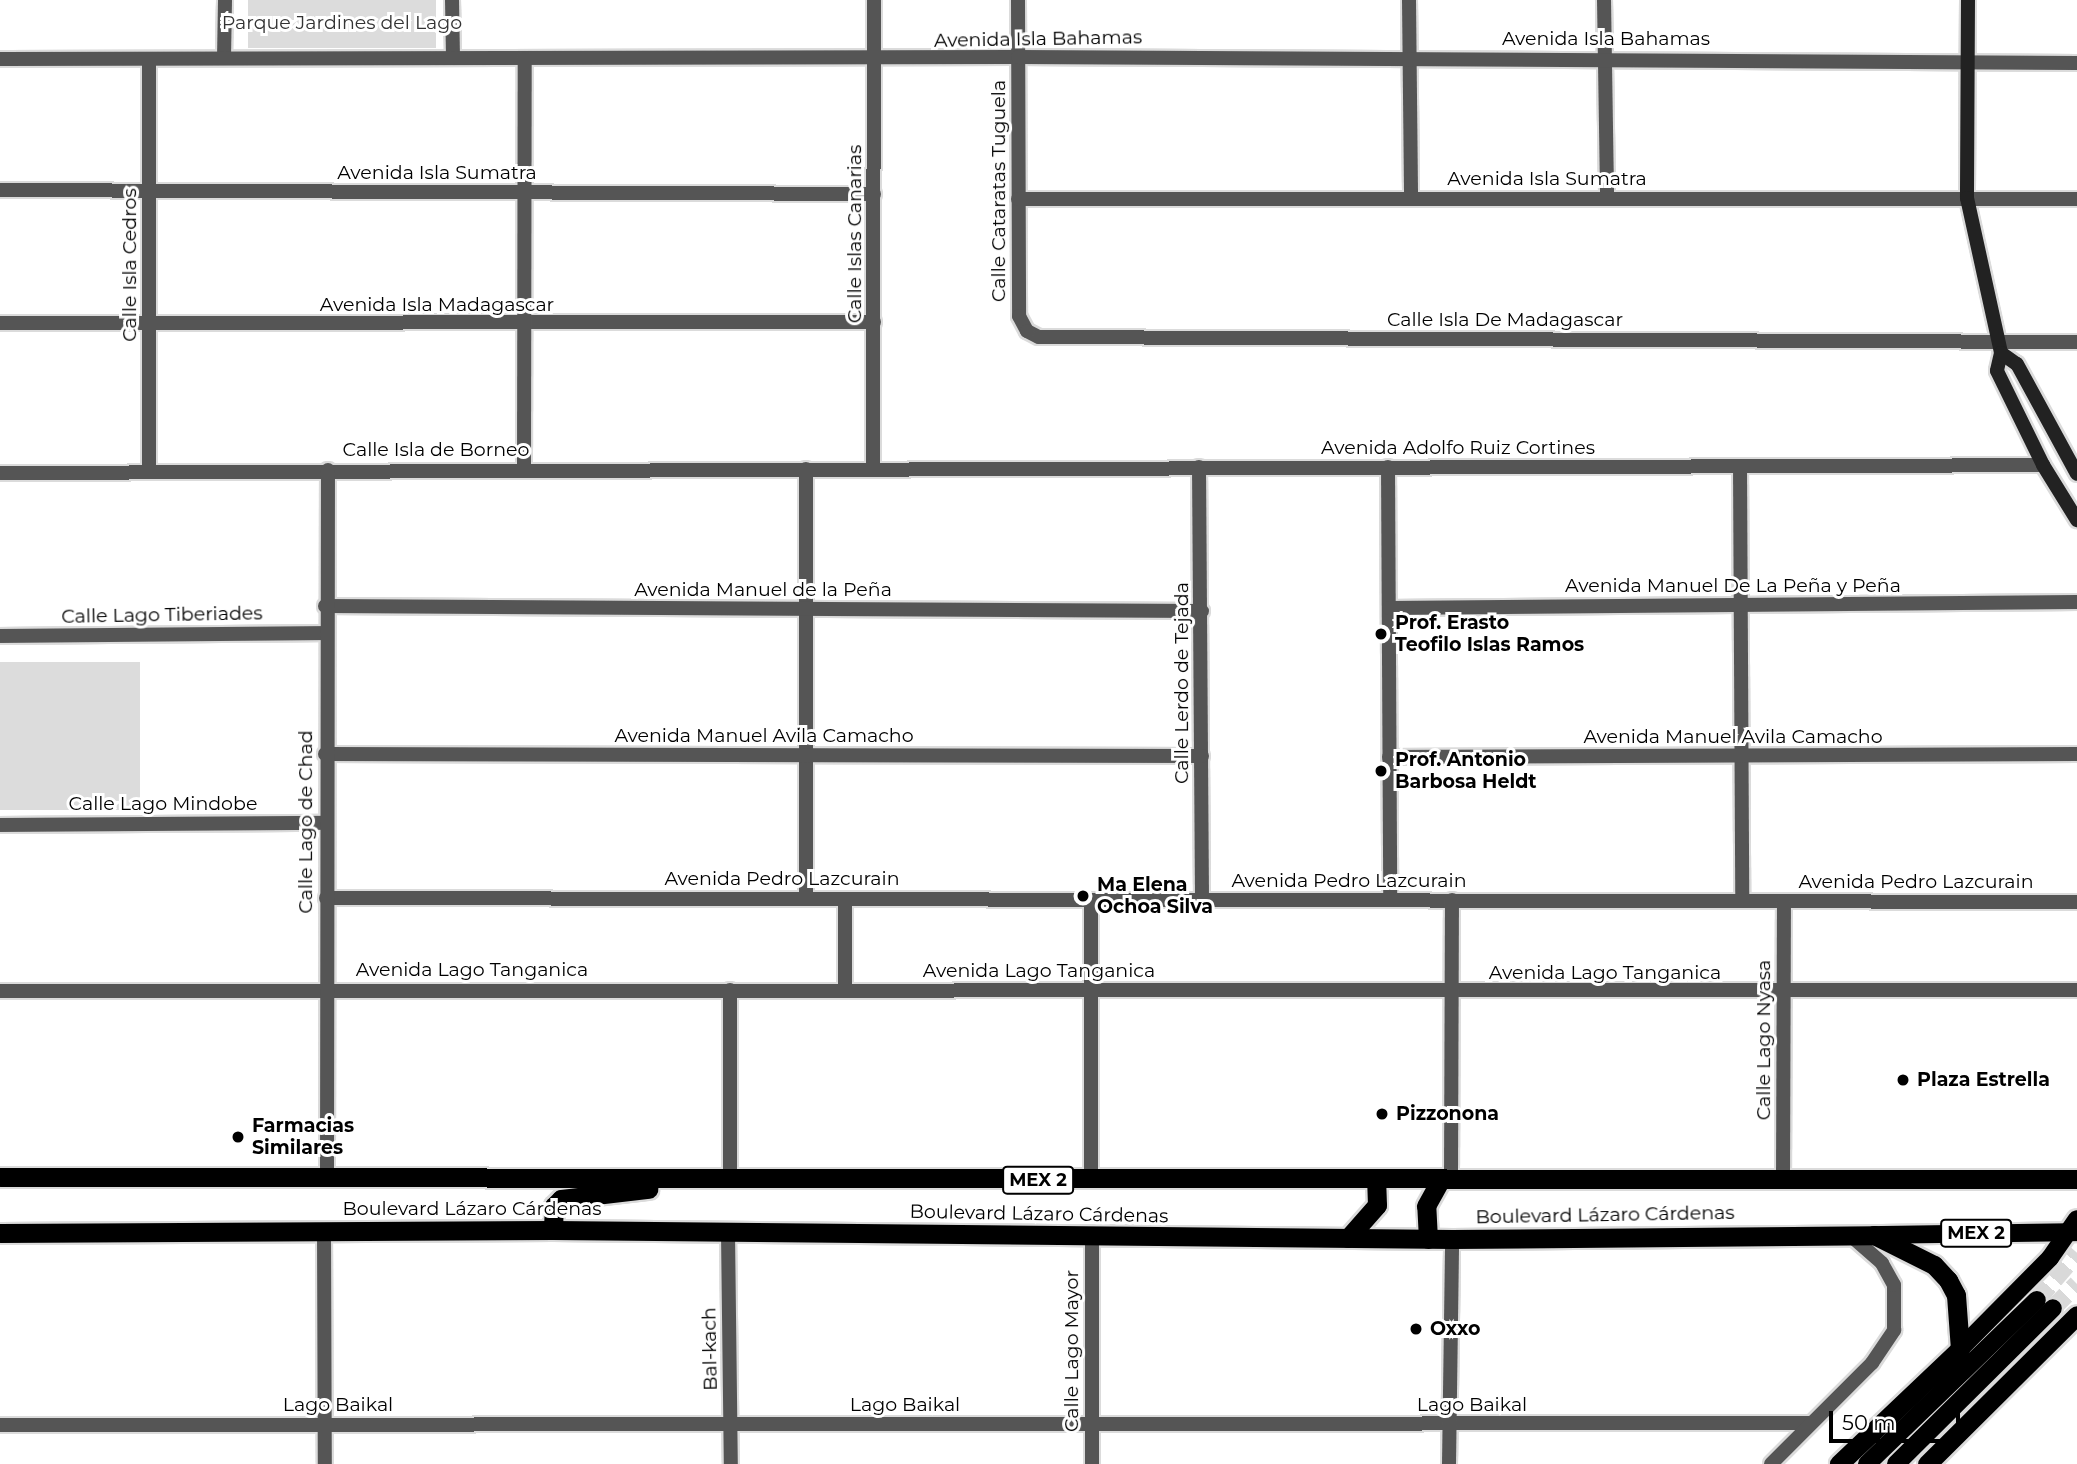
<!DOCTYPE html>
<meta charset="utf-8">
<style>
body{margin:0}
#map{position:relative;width:2077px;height:1464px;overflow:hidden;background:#fff;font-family:Montserrat,sans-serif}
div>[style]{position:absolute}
.green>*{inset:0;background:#dcdcdc;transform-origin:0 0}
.primary-tunnel>*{height:18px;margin-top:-9px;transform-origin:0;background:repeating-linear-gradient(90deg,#d9d9d9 0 18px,transparent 0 27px)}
.roads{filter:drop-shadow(2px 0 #dbdbdb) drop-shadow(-2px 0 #dbdbdb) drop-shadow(0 2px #dbdbdb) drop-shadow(0 -2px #dbdbdb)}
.minor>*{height:14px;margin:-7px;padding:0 7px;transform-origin:7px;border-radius:7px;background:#555}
.secondary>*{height:14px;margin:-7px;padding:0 7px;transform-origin:7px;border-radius:7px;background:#222}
.primary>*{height:18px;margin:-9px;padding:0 9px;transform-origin:9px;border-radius:9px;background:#000}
.trunk>*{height:19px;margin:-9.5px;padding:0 9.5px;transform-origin:9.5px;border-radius:9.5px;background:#000}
.dots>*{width:19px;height:19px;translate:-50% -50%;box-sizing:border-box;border:4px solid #fff;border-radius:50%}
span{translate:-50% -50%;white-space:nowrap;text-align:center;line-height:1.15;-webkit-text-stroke:6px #fff;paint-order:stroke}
.shield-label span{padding:2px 5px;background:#fff;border:2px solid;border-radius:5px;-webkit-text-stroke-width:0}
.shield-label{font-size:18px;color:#000;font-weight:700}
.park-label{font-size:19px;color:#333}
.street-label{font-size:19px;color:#000}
.poi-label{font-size:19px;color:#000;font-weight:700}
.left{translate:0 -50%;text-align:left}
.scale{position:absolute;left:1829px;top:1411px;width:131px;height:32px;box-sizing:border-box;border:4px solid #000;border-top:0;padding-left:9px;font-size:21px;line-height:24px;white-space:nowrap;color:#000;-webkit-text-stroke:5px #fff;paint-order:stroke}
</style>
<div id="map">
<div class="green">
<i style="left:248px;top:0;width:188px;height:48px"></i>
<i style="left:0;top:662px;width:140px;height:148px"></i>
</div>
<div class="primary-tunnel">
<i style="left:2037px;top:1300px;width:62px;rotate:-49.6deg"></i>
<i style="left:2053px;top:1308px;width:34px;rotate:-45deg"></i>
</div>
<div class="roads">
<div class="minor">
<i style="left:452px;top:0;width:58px;rotate:89deg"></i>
<i style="left:1018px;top:0;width:316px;rotate:89.8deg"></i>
<i style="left:1019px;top:316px;width:17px;rotate:62deg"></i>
<i style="left:1027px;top:331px;width:13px;rotate:27deg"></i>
<i style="left:1039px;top:337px;width:1038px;rotate:0.28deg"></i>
<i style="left:1409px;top:0;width:199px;rotate:89.4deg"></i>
<i style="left:1604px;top:0;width:198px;rotate:89.1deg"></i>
<i style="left:224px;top:58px;width:58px;rotate:-89deg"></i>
<i style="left:0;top:59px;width:1018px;rotate:-0.11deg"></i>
<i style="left:1018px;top:57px;width:1059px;rotate:0.32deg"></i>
<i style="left:149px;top:59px;width:413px;rotate:90deg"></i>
<i style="left:0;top:190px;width:874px;rotate:0.26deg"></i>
<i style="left:1018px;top:199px;width:1059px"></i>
<i style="left:0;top:323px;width:874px;rotate:-0.07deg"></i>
<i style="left:1740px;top:466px;width:435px;rotate:89.7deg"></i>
<i style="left:873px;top:467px;width:467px;rotate:-89.9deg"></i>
<i style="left:1199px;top:467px;width:432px;rotate:89.6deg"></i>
<i style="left:1388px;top:467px;width:433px;rotate:89.7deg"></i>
<i style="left:524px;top:468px;width:410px;rotate:-89.9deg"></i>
<i style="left:806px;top:469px;width:430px;rotate:90deg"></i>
<i style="left:0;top:473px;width:2043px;rotate:-0.22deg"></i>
<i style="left:325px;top:606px;width:877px;rotate:0.33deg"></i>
<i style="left:1389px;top:608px;width:688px;rotate:-0.5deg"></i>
<i style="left:0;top:636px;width:325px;rotate:-0.5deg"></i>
<i style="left:325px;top:754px;width:877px;rotate:0.13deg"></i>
<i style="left:1389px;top:757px;width:688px;rotate:-0.25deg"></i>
<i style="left:0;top:825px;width:326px;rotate:-0.4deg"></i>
<i style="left:326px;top:898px;width:1751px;rotate:0.13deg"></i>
<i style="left:845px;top:899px;width:91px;rotate:90deg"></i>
<i style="left:1091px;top:900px;width:280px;rotate:90deg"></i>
<i style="left:730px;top:990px;width:190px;rotate:90deg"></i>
<i style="left:0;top:991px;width:2077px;rotate:-0.03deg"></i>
<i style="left:327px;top:1174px;width:704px;rotate:-89.92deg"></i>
<i style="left:1451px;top:1178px;width:278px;rotate:-89.8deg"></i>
<i style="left:1783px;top:1180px;width:278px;rotate:-89.8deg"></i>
<i style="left:324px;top:1232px;width:232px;rotate:89.8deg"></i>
<i style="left:728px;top:1233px;width:231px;rotate:89.3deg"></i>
<i style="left:1092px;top:1237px;width:227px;rotate:90deg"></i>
<i style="left:0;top:1425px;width:1810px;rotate:-0.06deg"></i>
<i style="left:1449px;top:1464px;width:225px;rotate:-89.2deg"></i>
<i style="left:1771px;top:1464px;width:143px;rotate:-45deg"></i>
<i style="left:1872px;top:1363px;width:40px;rotate:-56deg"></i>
<i style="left:1894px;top:1330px;width:45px;rotate:-90deg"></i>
<i style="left:1894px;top:1285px;width:25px;rotate:-119deg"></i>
<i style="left:1882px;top:1263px;width:43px;rotate:-138.8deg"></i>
</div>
<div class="secondary">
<i style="left:1968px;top:0;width:198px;rotate:90.3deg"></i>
<i style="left:1967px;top:198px;width:159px;rotate:77.6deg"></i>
<i style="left:2001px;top:353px;width:18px;rotate:103deg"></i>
<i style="left:1997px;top:371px;width:105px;rotate:63.9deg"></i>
<i style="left:2043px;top:465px;width:65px;rotate:58.3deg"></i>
<i style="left:2001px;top:353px;width:19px;rotate:35deg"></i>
<i style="left:2017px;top:364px;width:125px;rotate:61.4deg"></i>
</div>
<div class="primary">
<i style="left:1874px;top:1235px;width:203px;rotate:-0.8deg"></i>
<i style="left:1960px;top:1349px;width:128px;rotate:-45.3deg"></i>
<i style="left:2050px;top:1258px;width:47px;rotate:-55.3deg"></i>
<i style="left:1867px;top:1464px;width:236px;rotate:-44deg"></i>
<i style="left:1896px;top:1464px;width:221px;rotate:-44.8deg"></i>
</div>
<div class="trunk">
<i style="left:0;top:1177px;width:2077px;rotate:0.06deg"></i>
<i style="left:553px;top:1230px;width:24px;rotate:-88deg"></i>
<i style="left:554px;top:1206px;width:10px;rotate:-45deg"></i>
<i style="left:561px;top:1199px;width:88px;rotate:-6.6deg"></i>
<i style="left:0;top:1233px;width:553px;rotate:-0.31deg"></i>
<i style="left:553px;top:1230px;width:899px;rotate:0.57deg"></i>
<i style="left:1452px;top:1239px;width:422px;rotate:-0.5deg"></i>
<i style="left:1874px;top:1235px;width:67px;rotate:26.6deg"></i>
<i style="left:1934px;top:1265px;width:21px;rotate:47deg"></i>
<i style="left:1948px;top:1280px;width:17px;rotate:62deg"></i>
<i style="left:1956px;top:1295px;width:54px;rotate:85.8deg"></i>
<i style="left:1960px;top:1349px;width:167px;rotate:136.5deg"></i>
<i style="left:1348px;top:1238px;width:44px;rotate:-48.7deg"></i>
<i style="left:1377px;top:1205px;width:27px;rotate:-92deg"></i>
<i style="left:1428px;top:1239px;width:33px;rotate:-93deg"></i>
<i style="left:1426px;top:1206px;width:31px;rotate:-61deg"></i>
<i style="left:1927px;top:1464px;width:211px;rotate:-44.8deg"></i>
</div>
</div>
<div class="dots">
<i style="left:1381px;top:634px;background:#000"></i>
<i style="left:1381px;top:771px;background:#000"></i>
<i style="left:1083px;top:896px;background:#000"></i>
<i style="left:1903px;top:1080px;background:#000"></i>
<i style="left:1382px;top:1114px;background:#000"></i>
<i style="left:238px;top:1137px;background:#000"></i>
<i style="left:1416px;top:1329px;background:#000"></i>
</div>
<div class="shield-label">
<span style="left:1038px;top:1180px">MEX 2</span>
<span style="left:1976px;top:1233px">MEX 2</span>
</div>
<div class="park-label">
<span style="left:342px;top:23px">Parque Jardines del Lago</span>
</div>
<div class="street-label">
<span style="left:1038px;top:39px;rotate:-1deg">Avenida Isla Bahamas</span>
<span style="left:1606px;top:39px">Avenida Isla Bahamas</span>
<span style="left:437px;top:173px">Avenida Isla Sumatra</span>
<span style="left:1547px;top:179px">Avenida Isla Sumatra</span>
<span style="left:999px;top:191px;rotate:-90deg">Calle Cataratas Tuguela</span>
<span style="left:855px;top:234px;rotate:-90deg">Calle Islas Canarias</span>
<span style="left:130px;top:265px;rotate:-90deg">Calle Isla Cedros</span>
<span style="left:437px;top:305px">Avenida Isla Madagascar</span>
<span style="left:1505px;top:320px">Calle Isla De Madagascar</span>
<span style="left:1458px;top:448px">Avenida Adolfo Ruiz Cortines</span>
<span style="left:436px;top:450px">Calle Isla de Borneo</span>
<span style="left:1733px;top:586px">Avenida Manuel De La Peña y Peña</span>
<span style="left:763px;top:590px">Avenida Manuel de la Peña</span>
<span style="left:162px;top:615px;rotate:-1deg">Calle Lago Tiberiades</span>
<span style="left:1182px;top:683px;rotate:-90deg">Calle Lerdo de Tejada</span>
<span style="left:764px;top:736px">Avenida Manuel Avila Camacho</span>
<span style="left:1733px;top:737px">Avenida Manuel Avila Camacho</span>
<span style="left:163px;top:804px">Calle Lago Mindobe</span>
<span style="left:306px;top:822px;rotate:-90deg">Calle Lago de Chad</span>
<span style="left:782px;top:879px">Avenida Pedro Lazcurain</span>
<span style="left:1349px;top:881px">Avenida Pedro Lazcurain</span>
<span style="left:1916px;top:882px">Avenida Pedro Lazcurain</span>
<span style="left:472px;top:970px">Avenida Lago Tanganica</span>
<span style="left:1039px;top:971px">Avenida Lago Tanganica</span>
<span style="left:1605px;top:973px">Avenida Lago Tanganica</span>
<span style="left:1764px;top:1040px;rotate:-90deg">Calle Lago Nyasa</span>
<span style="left:472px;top:1209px">Boulevard Lázaro Cárdenas</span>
<span style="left:1039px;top:1214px;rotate:1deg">Boulevard Lázaro Cárdenas</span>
<span style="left:1605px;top:1215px;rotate:-1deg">Boulevard Lázaro Cárdenas</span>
<span style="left:710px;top:1349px;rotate:-91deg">Bal-kach</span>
<span style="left:1072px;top:1351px;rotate:-90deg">Calle Lago Mayor</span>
<span style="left:338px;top:1405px">Lago Baikal</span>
<span style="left:905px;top:1405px">Lago Baikal</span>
<span style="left:1472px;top:1405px">Lago Baikal</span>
</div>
<div class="poi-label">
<span class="left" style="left:1395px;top:634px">Prof. Erasto<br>Teofilo Islas Ramos</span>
<span class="left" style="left:1395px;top:771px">Prof. Antonio<br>Barbosa Heldt</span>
<span class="left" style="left:1097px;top:896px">Ma Elena<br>Ochoa Silva</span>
<span class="left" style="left:1917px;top:1080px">Plaza Estrella</span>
<span class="left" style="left:1396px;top:1114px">Pizzonona</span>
<span class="left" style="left:252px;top:1137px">Farmacias<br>Similares</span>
<span class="left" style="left:1430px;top:1329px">Oxxo</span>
</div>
<div class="scale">50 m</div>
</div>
